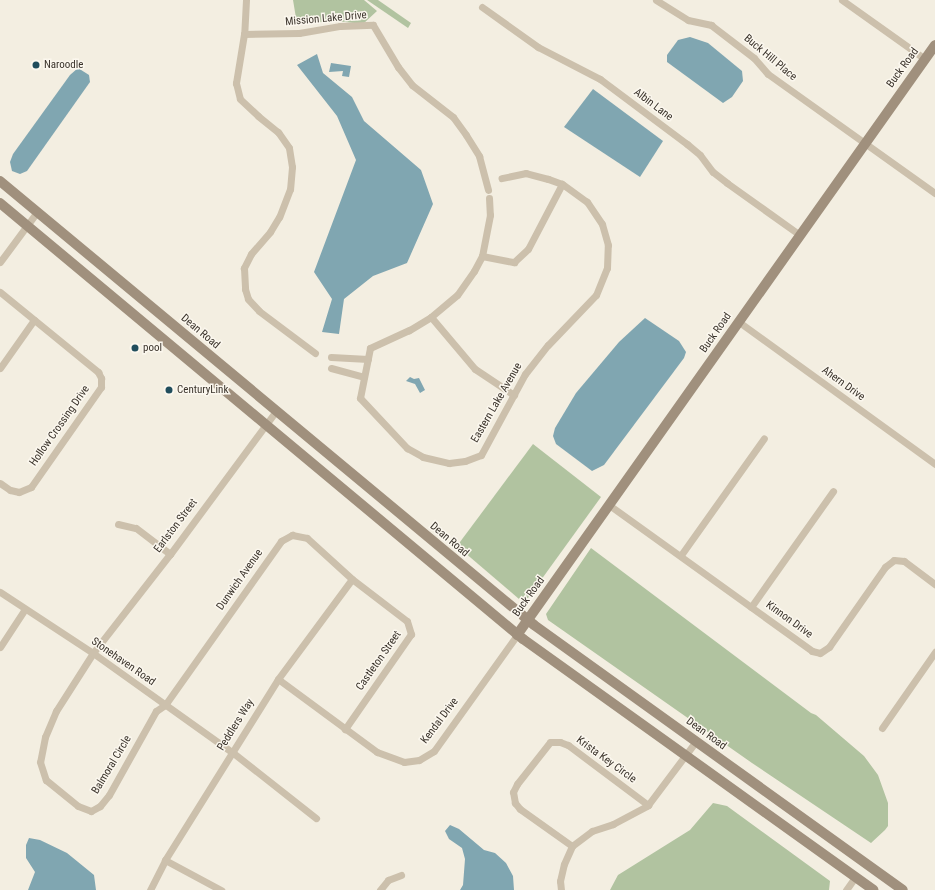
<!DOCTYPE html>
<style>
body{margin:0}
#map{position:relative;width:935px;height:890px;overflow:hidden;background:#f3eee1;font-family:"Roboto Condensed",sans-serif}
div>[style]{position:absolute}
.green>*{inset:0;background:#b1c3a0}
.water>*{inset:0;background:#80a6b1}
.street>*{height:7px;margin:-3.5px;padding:0 3.5px;transform-origin:3.5px;border-radius:3.5px;background:#ccc0ac}
.secondary>*{height:10px;margin:-5px;padding:0 5px;transform-origin:5px;border-radius:5px;background:#a0907d}
.dots>*{width:11px;height:11px;translate:-50% -50%;box-sizing:border-box;border:2px solid #fbf7ee;border-radius:50%}
span{translate:-50% -50%;white-space:nowrap;text-align:center;line-height:1.15;-webkit-text-stroke:3px #fbf7ee;paint-order:stroke}
.street-label{font-size:11px;color:#3a332b}
.poi-label{font-size:11px;color:#3a332b}
.left{translate:0 -50%;text-align:left}
</style>
<div id="map">
<div class="green">
<i style="clip-path:polygon(293px 0,364px 0,377px 11px,363px 24px,336px 21px,297px 24px)"></i>
<i style="clip-path:polygon(367px 0,378px 0,411px 23px,408px 28px)"></i>
<i style="clip-path:polygon(533px 444px,601px 497px,528px 598px,519px 599px,457px 546px)"></i>
<i style="clip-path:polygon(591px 548px,811px 713px,816px 715px,864px 756px,878px 775px,888px 803px,888px 826px,885px 830px,871px 843px,752px 763px,548px 620px,546px 614px)"></i>
<i style="clip-path:polygon(713px 803px,727px 806px,830px 881px,829px 890px,610px 890px,618px 875px,690px 830px)"></i>
</div>
<div class="water">
<i style="clip-path:polygon(690px 37px,708px 43px,742px 71px,743px 81px,732px 97px,723px 103px,667px 62px,667px 55px,678px 40px)"></i>
<i style="clip-path:polygon(317px 54px,323px 73px,352px 97px,364px 121px,421px 170px,433px 204px,407px 263px,373px 276px,344px 299px,339px 334px,322px 332px,332px 299px,314px 272px,356px 160px,337px 116px,297px 65px)"></i>
<i style="clip-path:polygon(331px 63px,351px 66px,349px 77px,342px 76px,343px 71px,329px 72px)"></i>
<i style="clip-path:polygon(78px 68px,89px 75px,90px 82px,27px 171px,20px 174px,12px 171px,10px 162px,13px 154px,70px 75px)"></i>
<i style="clip-path:polygon(593px 89px,663px 141px,640px 177px,564px 127px)"></i>
<i style="clip-path:polygon(645px 318px,679px 341px,686px 352px,684px 358px,604px 465px,592px 471px,556px 444px,553px 436px,555px 428px,576px 393px,619px 342px)"></i>
<i style="clip-path:polygon(410px 377px,414px 379px,419px 378px,425px 390px,420px 393px,415px 384px,406px 381px)"></i>
<i style="clip-path:polygon(450px 825px,459px 829px,484px 850px,495px 853px,506px 863px,513px 876px,514px 890px,460px 890px,463px 885px,465px 859px,462px 848px,449px 839px,445px 831px)"></i>
<i style="clip-path:polygon(29px 838px,40px 840px,67px 853px,94px 875px,96px 890px,28px 890px,35px 872px,26px 858px,26px 845px)"></i>
</div>
<div class="street">
<i style="left:246px;top:0;width:34px;rotate:93deg"></i>
<i style="left:244px;top:34px;width:50px;rotate:99.3deg"></i>
<i style="left:236px;top:83px;width:16px;rotate:76deg"></i>
<i style="left:240px;top:99px;width:25px;rotate:43deg"></i>
<i style="left:258px;top:116px;width:26px;rotate:39deg"></i>
<i style="left:278px;top:132px;width:19px;rotate:55deg"></i>
<i style="left:289px;top:148px;width:19px;rotate:81deg"></i>
<i style="left:292px;top:167px;width:22px;rotate:95deg"></i>
<i style="left:290px;top:189px;width:30px;rotate:111deg"></i>
<i style="left:279px;top:217px;width:17px;rotate:121deg"></i>
<i style="left:270px;top:232px;width:29px;rotate:131deg"></i>
<i style="left:251px;top:254px;width:16px;rotate:117deg"></i>
<i style="left:244px;top:268px;width:21px;rotate:87deg"></i>
<i style="left:245px;top:289px;width:10px;rotate:73deg"></i>
<i style="left:248px;top:299px;width:16px;rotate:47deg"></i>
<i style="left:259px;top:311px;width:70px;rotate:36.9deg"></i>
<i style="left:656px;top:0;width:38px;rotate:32deg"></i>
<i style="left:688px;top:20px;width:24px;rotate:12deg"></i>
<i style="left:711px;top:25px;width:54px;rotate:37.5deg"></i>
<i style="left:754px;top:58px;width:21px;rotate:49deg"></i>
<i style="left:768px;top:74px;width:205px;rotate:35.5deg"></i>
<i style="left:842px;top:0;width:102px;rotate:35.4deg"></i>
<i style="left:482px;top:7px;width:69px;rotate:35.5deg"></i>
<i style="left:538px;top:47px;width:70px;rotate:27.3deg"></i>
<i style="left:600px;top:79px;width:109px;rotate:36.8deg"></i>
<i style="left:687px;top:144px;width:17px;rotate:40deg"></i>
<i style="left:700px;top:155px;width:21px;rotate:53deg"></i>
<i style="left:713px;top:172px;width:18px;rotate:38deg"></i>
<i style="left:727px;top:183px;width:90px;rotate:35.5deg"></i>
<i style="left:244px;top:34px;width:55px;rotate:-1deg"></i>
<i style="left:299px;top:33px;width:42px;rotate:-9.7deg"></i>
<i style="left:340px;top:26px;width:33px;rotate:-2deg"></i>
<i style="left:373px;top:25px;width:49px;rotate:59.2deg"></i>
<i style="left:398px;top:67px;width:23px;rotate:52deg"></i>
<i style="left:412px;top:85px;width:52px;rotate:38deg"></i>
<i style="left:453px;top:117px;width:22px;rotate:54deg"></i>
<i style="left:466px;top:135px;width:25px;rotate:58deg"></i>
<i style="left:479px;top:156px;width:35px;rotate:75deg"></i>
<i style="left:489px;top:198px;width:17px;rotate:87deg"></i>
<i style="left:490px;top:215px;width:42px;rotate:101deg"></i>
<i style="left:482px;top:256px;width:17px;rotate:118deg"></i>
<i style="left:474px;top:271px;width:29px;rotate:125deg"></i>
<i style="left:457px;top:295px;width:34px;rotate:140deg"></i>
<i style="left:431px;top:317px;width:26px;rotate:149deg"></i>
<i style="left:409px;top:330px;width:43px;rotate:155.2deg"></i>
<i style="left:370px;top:348px;width:51px;rotate:101.3deg"></i>
<i style="left:360px;top:398px;width:69px;rotate:46.8deg"></i>
<i style="left:407px;top:448px;width:18px;rotate:29deg"></i>
<i style="left:423px;top:457px;width:27px;rotate:13deg"></i>
<i style="left:449px;top:463px;width:16px;rotate:-7deg"></i>
<i style="left:465px;top:461px;width:17px;rotate:-21deg"></i>
<i style="left:481px;top:455px;width:92px;rotate:-61.5deg"></i>
<i style="left:525px;top:374px;width:37px;rotate:-52deg"></i>
<i style="left:548px;top:345px;width:69px;rotate:-46.2deg"></i>
<i style="left:596px;top:295px;width:29px;rotate:-68deg"></i>
<i style="left:607px;top:268px;width:23px;rotate:-88deg"></i>
<i style="left:608px;top:245px;width:22px;rotate:-106deg"></i>
<i style="left:602px;top:224px;width:27px;rotate:-124deg"></i>
<i style="left:587px;top:202px;width:31px;rotate:-144deg"></i>
<i style="left:562px;top:184px;width:15px;rotate:-160deg"></i>
<i style="left:548px;top:179px;width:23px;rotate:-165deg"></i>
<i style="left:526px;top:173px;width:25px;rotate:168deg"></i>
<i style="left:482px;top:256px;width:33px;rotate:11deg"></i>
<i style="left:514px;top:262px;width:19px;rotate:-43deg"></i>
<i style="left:528px;top:249px;width:73px;rotate:-62.4deg"></i>
<i style="left:0;top:262px;width:62px;rotate:-53.5deg"></i>
<i style="left:0;top:292px;width:127px;rotate:39.2deg"></i>
<i style="left:98px;top:372px;width:7px;rotate:63deg"></i>
<i style="left:101px;top:378px;width:9px;rotate:90deg"></i>
<i style="left:101px;top:387px;width:122px;rotate:125deg"></i>
<i style="left:31px;top:487px;width:13px;rotate:157deg"></i>
<i style="left:19px;top:492px;width:9px;rotate:-167deg"></i>
<i style="left:10px;top:490px;width:12px;rotate:-145deg"></i>
<i style="left:431px;top:317px;width:68px;rotate:49.8deg"></i>
<i style="left:475px;top:369px;width:47px;rotate:33.7deg"></i>
<i style="left:739px;top:322px;width:242px;rotate:35.9deg"></i>
<i style="left:331px;top:357px;width:37px;rotate:3deg"></i>
<i style="left:0;top:368px;width:59px;rotate:-54.7deg"></i>
<i style="left:331px;top:368px;width:34px;rotate:15deg"></i>
<i style="left:276px;top:411px;width:178px;rotate:126.5deg"></i>
<i style="left:170px;top:554px;width:125px;rotate:127.9deg"></i>
<i style="left:93px;top:653px;width:69px;rotate:122.5deg"></i>
<i style="left:56px;top:711px;width:28px;rotate:113deg"></i>
<i style="left:45px;top:737px;width:25px;rotate:101deg"></i>
<i style="left:40px;top:762px;width:19px;rotate:72deg"></i>
<i style="left:46px;top:780px;width:41px;rotate:39.1deg"></i>
<i style="left:78px;top:806px;width:14px;rotate:21deg"></i>
<i style="left:91px;top:811px;width:10px;rotate:-29deg"></i>
<i style="left:100px;top:806px;width:14px;rotate:-51deg"></i>
<i style="left:109px;top:795px;width:96px;rotate:-60.8deg"></i>
<i style="left:156px;top:711px;width:11px;rotate:-34deg"></i>
<i style="left:165px;top:705px;width:201px;rotate:-54.7deg"></i>
<i style="left:281px;top:541px;width:13px;rotate:-29deg"></i>
<i style="left:292px;top:535px;width:15px;rotate:11deg"></i>
<i style="left:307px;top:538px;width:61px;rotate:42.3deg"></i>
<i style="left:352px;top:579px;width:69px;rotate:37.4deg"></i>
<i style="left:407px;top:621px;width:14px;rotate:73deg"></i>
<i style="left:411px;top:634px;width:116px;rotate:124.8deg"></i>
<i style="left:609px;top:505px;width:250px;rotate:35.7deg"></i>
<i style="left:812px;top:651px;width:8px;rotate:14deg"></i>
<i style="left:820px;top:653px;width:11px;rotate:-34deg"></i>
<i style="left:829px;top:647px;width:98px;rotate:-55deg"></i>
<i style="left:885px;top:567px;width:11px;rotate:-38deg"></i>
<i style="left:894px;top:560px;width:10px;rotate:6deg"></i>
<i style="left:904px;top:561px;width:39px;rotate:37deg"></i>
<i style="left:118px;top:524px;width:18px;rotate:13deg"></i>
<i style="left:136px;top:528px;width:43px;rotate:37.4deg"></i>
<i style="left:681px;top:555px;width:143px;rotate:-54.6deg"></i>
<i style="left:0;top:592px;width:111px;rotate:33.3deg"></i>
<i style="left:93px;top:653px;width:171px;rotate:35.5deg"></i>
<i style="left:232px;top:752px;width:107px;rotate:38.2deg"></i>
<i style="left:751px;top:607px;width:142px;rotate:-54.7deg"></i>
<i style="left:0;top:647px;width:45px;rotate:-56.7deg"></i>
<i style="left:278px;top:679px;width:123px;rotate:36.4deg"></i>
<i style="left:377px;top:752px;width:29px;rotate:20deg"></i>
<i style="left:404px;top:762px;width:15px;rotate:-8deg"></i>
<i style="left:419px;top:760px;width:17px;rotate:-31deg"></i>
<i style="left:434px;top:751px;width:143px;rotate:-54.4deg"></i>
<i style="left:882px;top:728px;width:93px;rotate:-55.1deg"></i>
<i style="left:572px;top:846px;width:64px;rotate:-144.6deg"></i>
<i style="left:520px;top:809px;width:8px;rotate:-130deg"></i>
<i style="left:515px;top:803px;width:11px;rotate:-100deg"></i>
<i style="left:513px;top:792px;width:9px;rotate:-63deg"></i>
<i style="left:517px;top:784px;width:53px;rotate:-51.8deg"></i>
<i style="left:550px;top:742px;width:10px"></i>
<i style="left:560px;top:742px;width:9px;rotate:21deg"></i>
<i style="left:568px;top:745px;width:100px;rotate:36.9deg"></i>
<i style="left:165px;top:860px;width:64px;rotate:28.2deg"></i>
<i style="left:150px;top:890px;width:34px;rotate:-63deg"></i>
<i style="left:165px;top:860px;width:213px;rotate:-58deg"></i>
<i style="left:278px;top:679px;width:124px;rotate:-53.5deg"></i>
<i style="left:380px;top:890px;width:13px;rotate:-51deg"></i>
<i style="left:388px;top:880px;width:14px;rotate:-21deg"></i>
<i style="left:561px;top:890px;width:9px;rotate:-96deg"></i>
<i style="left:560px;top:881px;width:17px;rotate:-77deg"></i>
<i style="left:564px;top:864px;width:20px;rotate:-66deg"></i>
<i style="left:572px;top:846px;width:25px;rotate:-37deg"></i>
<i style="left:592px;top:831px;width:22px;rotate:-18deg"></i>
<i style="left:613px;top:824px;width:40px;rotate:-28deg"></i>
<i style="left:648px;top:805px;width:80px;rotate:-53.1deg"></i>
<i style="left:846px;top:890px;width:16px;rotate:-55deg"></i>
</div>
<div class="secondary">
<i style="left:0;top:181px;width:694px;rotate:39.74deg"></i>
<i style="left:534px;top:625px;width:454px;rotate:35.7deg"></i>
<i style="left:0;top:203px;width:681px;rotate:39.82deg"></i>
<i style="left:523px;top:639px;width:431px;rotate:35.6deg"></i>
<i style="left:517px;top:635px;width:723px;rotate:-54.68deg"></i>
</div>
<div class="dots">
<i style="left:36px;top:65px;background:#204d5c"></i>
<i style="left:135px;top:348px;background:#204d5c"></i>
<i style="left:169px;top:390px;background:#204d5c"></i>
</div>
<div class="street-label">
<span style="left:326px;top:19px;rotate:-5deg">Mission Lake Drive</span>
<span style="left:770px;top:58px;rotate:40deg">Buck Hill Place</span>
<span style="left:903px;top:68px;rotate:-54deg">Buck Road</span>
<span style="left:653px;top:105px;rotate:37deg">Albin Lane</span>
<span style="left:200px;top:332px;rotate:40deg">Dean Road</span>
<span style="left:716px;top:333px;rotate:-55deg">Buck Road</span>
<span style="left:843px;top:384px;rotate:36deg">Ahern Drive</span>
<span style="left:497px;top:403px;rotate:-60deg">Eastern Lake Avenue</span>
<span style="left:60px;top:426px;rotate:-55deg">Hollow Crossing Drive</span>
<span style="left:176px;top:526px;rotate:-53deg">Earlston Street</span>
<span style="left:449px;top:540px;rotate:40deg">Dean Road</span>
<span style="left:240px;top:580px;rotate:-55deg">Dunwich Avenue</span>
<span style="left:529px;top:597px;rotate:-54deg">Buck Road</span>
<span style="left:789px;top:620px;rotate:36deg">Kinnon Drive</span>
<span style="left:379px;top:661px;rotate:-55deg">Castleton Street</span>
<span style="left:123px;top:662px;rotate:35deg">Stonehaven Road</span>
<span style="left:440px;top:721px;rotate:-53deg">Kendal Drive</span>
<span style="left:236px;top:725px;rotate:-58deg">Peddlers Way</span>
<span style="left:706px;top:734px;rotate:36deg">Dean Road</span>
<span style="left:606px;top:760px;rotate:36deg">Krista Key Circle</span>
<span style="left:112px;top:765px;rotate:-59deg">Balmoral Circle</span>
</div>
<div class="poi-label">
<span class="left" style="left:44px;top:65px">Naroodle</span>
<span class="left" style="left:143px;top:348px">pool</span>
<span class="left" style="left:177px;top:390px">CenturyLink</span>
</div>
</div>
